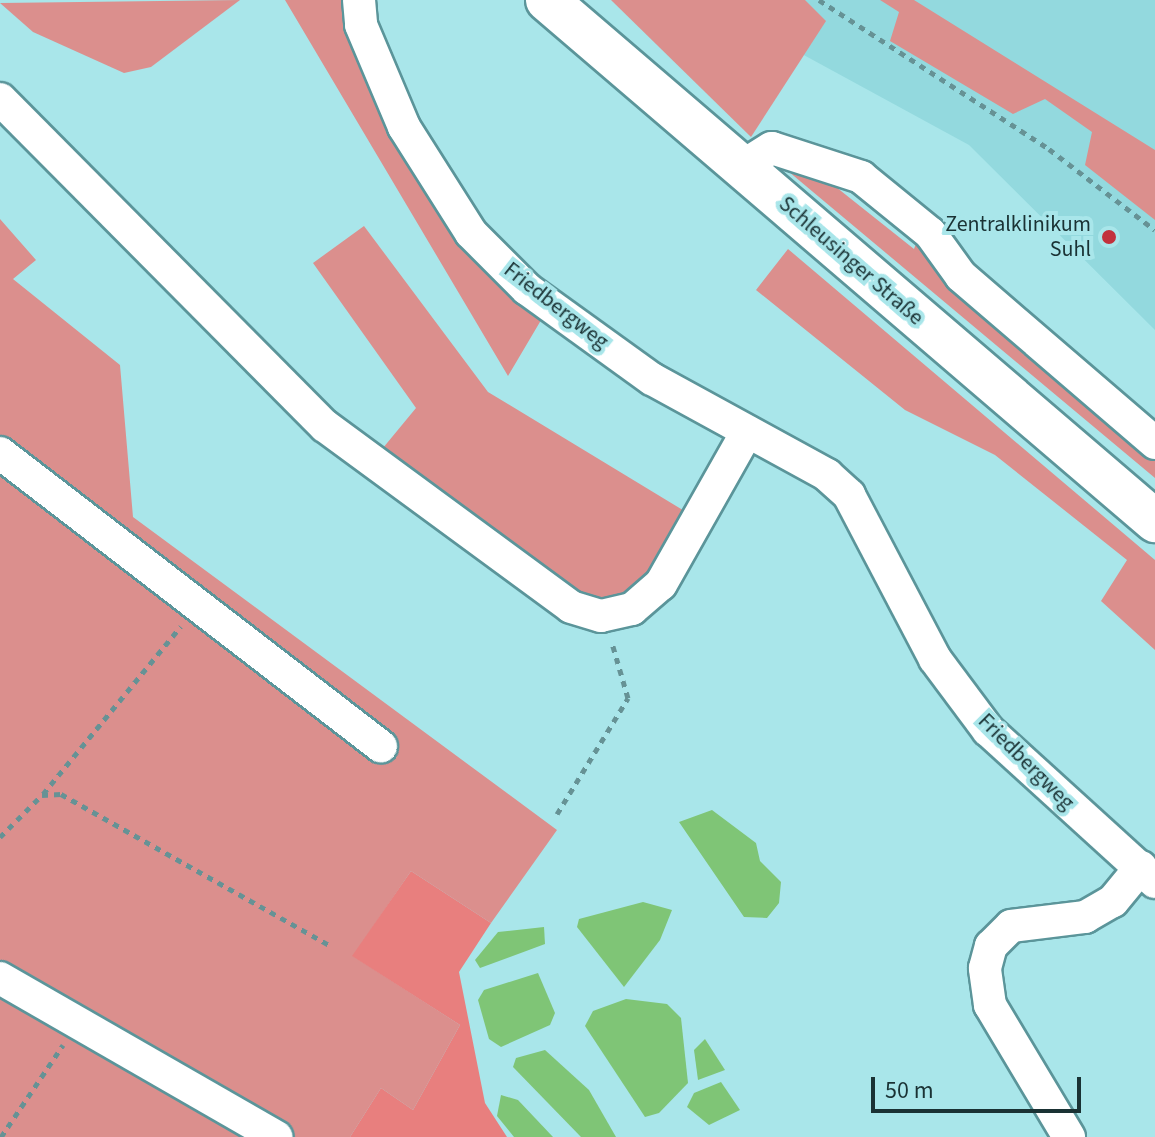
<!DOCTYPE html>
<meta charset="utf-8">
<style>
body{margin:0}
#map{position:relative;width:1155px;height:1137px;overflow:hidden;background:#a9e6ea;font-family:"Source Sans 3",sans-serif}
div>[style]{position:absolute}
.built>*{inset:0;background:#93d9de}
.green>*{inset:0;background:#db8f8d}
.forest>*{inset:0;background:#e87f7e}
.water>*{inset:0;background:#7fc576}
.path>*{height:5px;margin-top:-2.5px;transform-origin:0;background:repeating-linear-gradient(90deg,#669295 0 6px,transparent 0 12px)}
.roads{filter:drop-shadow(2px 0 #5b959a) drop-shadow(-2px 0 #5b959a) drop-shadow(0 2px #5b959a) drop-shadow(0 -2px #5b959a)}
.minor>*{height:32px;margin:-16px;padding:0 16px;transform-origin:16px;border-radius:16px;background:#fff}
.major>*{height:42px;margin:-21px;padding:0 21px;transform-origin:21px;border-radius:21px;background:#fff}
.dots>*{width:22px;height:22px;translate:-50% -50%;box-sizing:border-box;border:4px solid #a9e6ea;border-radius:50%}
span{translate:-50% -50%;white-space:nowrap;text-align:center;line-height:1.15;-webkit-text-stroke:8px #a9e6ea;paint-order:stroke}
.poi-label{font-size:22px;color:#1a3234}
.right{translate:-100% -50%;text-align:right}
.street-label{font-size:22px;color:#1a3234}
.scale{position:absolute;left:871px;top:1077px;width:210px;height:36px;box-sizing:border-box;border:4px solid #1a3234;border-top:0;padding-left:10px;font-size:24px;line-height:28px;white-space:nowrap;color:#1a3234;-webkit-text-stroke:6px #a9e6ea;paint-order:stroke}
</style>
<div id="map">
<div class="built">
<i style="clip-path:polygon(724px 0,1155px 0,1155px 330px,969px 145px,756px 29px)"></i>
</div>
<div class="green">
<i style="clip-path:polygon(240px 0,151px 67px,124px 73px,33px 32px,0 3px)"></i>
<i style="clip-path:polygon(285px 0,359px 0,404px 127px,550px 305px,508px 376px)"></i>
<i style="clip-path:polygon(611px 0,805px 0,826px 21px,751px 137px)"></i>
<i style="clip-path:polygon(880px 0,914px 0,1155px 150px,1155px 220px,1085px 165px,1092px 132px,1045px 99px,1013px 114px,890px 41px,899px 12px)"></i>
<i style="clip-path:polygon(776px 161px,832px 171px,836px 187px,914px 249px,917px 241px,1155px 452px,1155px 478px)"></i>
<i style="clip-path:polygon(0 219px,36px 260px,13px 279px,120px 365px,133px 517px,557px 830px,491px 923px,411px 871px,353px 956px,460px 1025px,413px 1110px,381px 1088px,350px 1137px,0 1137px)"></i>
<i style="clip-path:polygon(364px 226px,488px 392px,691px 515px,651px 576px,623px 596px,598px 602px,572px 594px,378px 454px,416px 408px,313px 263px)"></i>
<i style="clip-path:polygon(788px 249px,1155px 560px,1155px 650px,1101px 601px,1127px 560px,995px 455px,905px 410px,756px 290px)"></i>
</div>
<div class="forest">
<i style="clip-path:polygon(411px 871px,491px 923px,459px 972px,485px 1103px,507px 1137px,350px 1137px,381px 1088px,413px 1110px,460px 1025px,352px 956px)"></i>
</div>
<div class="water">
<i style="clip-path:polygon(712px 810px,756px 843px,760px 861px,781px 882px,779px 903px,767px 918px,744px 917px,679px 822px)"></i>
<i style="clip-path:polygon(643px 902px,672px 910px,660px 940px,624px 987px,577px 927px,579px 919px)"></i>
<i style="clip-path:polygon(544px 927px,545px 944px,480px 968px,475px 960px,498px 932px)"></i>
<i style="clip-path:polygon(538px 973px,555px 1013px,550px 1025px,501px 1047px,489px 1039px,478px 1000px,484px 990px)"></i>
<i style="clip-path:polygon(626px 999px,667px 1004px,681px 1018px,688px 1083px,659px 1113px,645px 1117px,585px 1026px,593px 1011px)"></i>
<i style="clip-path:polygon(705px 1039px,725px 1070px,698px 1080px,694px 1050px)"></i>
<i style="clip-path:polygon(545px 1050px,589px 1090px,616px 1137px,581px 1137px,513px 1067px,516px 1058px)"></i>
<i style="clip-path:polygon(721px 1082px,740px 1110px,709px 1125px,687px 1107px,694px 1093px)"></i>
<i style="clip-path:polygon(501px 1095px,518px 1100px,553px 1137px,514px 1137px,497px 1116px)"></i>
</div>
<div class="path">
<i style="left:819px;top:0;width:274px;rotate:32.9deg"></i>
<i style="left:1049px;top:149px;width:133px;rotate:37.4deg"></i>
<i style="left:43px;top:794px;width:217px;rotate:-50.6deg"></i>
<i style="left:557px;top:814px;width:136px;rotate:-58.5deg"></i>
<i style="left:628px;top:698px;width:57px;rotate:-106.2deg"></i>
<i style="left:0;top:837px;width:59px;rotate:-45deg"></i>
<i style="left:42px;top:795px;width:19px;rotate:-3deg"></i>
<i style="left:61px;top:794px;width:310px;rotate:29.4deg"></i>
<i style="left:1px;top:1137px;width:111px;rotate:-56deg"></i>
</div>
<div class="roads">
<div class="minor">
<i style="left:359px;top:0;width:25px;rotate:85deg"></i>
<i style="left:361px;top:25px;width:111px;rotate:67.1deg"></i>
<i style="left:404px;top:127px;width:125px;rotate:57.7deg"></i>
<i style="left:471px;top:233px;width:79px;rotate:45deg"></i>
<i style="left:527px;top:289px;width:154px;rotate:35.8deg"></i>
<i style="left:652px;top:379px;width:200px;rotate:28.7deg"></i>
<i style="left:827px;top:475px;width:30px;rotate:42deg"></i>
<i style="left:849px;top:495px;width:185px;rotate:62.3deg"></i>
<i style="left:935px;top:659px;width:89px;rotate:53.3deg"></i>
<i style="left:988px;top:730px;width:226px;rotate:42.3deg"></i>
<i style="left:0;top:99px;width:461px;rotate:45.2deg"></i>
<i style="left:325px;top:426px;width:305px;rotate:36.3deg"></i>
<i style="left:571px;top:607px;width:31px;rotate:17deg"></i>
<i style="left:601px;top:616px;width:32px;rotate:-13deg"></i>
<i style="left:632px;top:609px;width:38px;rotate:-41deg"></i>
<i style="left:661px;top:584px;width:175px;rotate:-60.5deg"></i>
<i style="left:741px;top:167px;width:36px;rotate:-32deg"></i>
<i style="left:772px;top:148px;width:94px;rotate:18deg"></i>
<i style="left:861px;top:177px;width:89px;rotate:39.1deg"></i>
<i style="left:930px;top:233px;width:53px;rotate:54.2deg"></i>
<i style="left:961px;top:276px;width:256px;rotate:40.7deg"></i>
<i style="left:0;top:453px;width:481px;rotate:37.6deg"></i>
<i style="left:0;top:978px;width:319px;rotate:29.9deg"></i>
<i style="left:1069px;top:1137px;width:154px;rotate:-120.9deg"></i>
<i style="left:990px;top:1005px;width:37px;rotate:-98deg"></i>
<i style="left:985px;top:968px;width:23px;rotate:-75deg"></i>
<i style="left:991px;top:946px;width:28px;rotate:-45deg"></i>
<i style="left:1011px;top:926px;width:75px;rotate:-6.9deg"></i>
<i style="left:1085px;top:917px;width:32px;rotate:-30deg"></i>
<i style="left:1113px;top:901px;width:44px;rotate:-50.5deg"></i>
</div>
<div class="major">
<i style="left:547px;top:0;width:801px;rotate:40.59deg"></i>
</div>
</div>
<div class="dots">
<i style="left:1109px;top:237px;background:#c2323d"></i>
</div>
<div class="poi-label">
<span class="right" style="left:1091px;top:237px">Zentralklinikum<br>Suhl</span>
</div>
<div class="street-label">
<span style="left:851px;top:261px;rotate:41deg">Schleusinger Straße</span>
<span style="left:556px;top:306px;rotate:38deg">Friedbergweg</span>
<span style="left:1026px;top:762px;rotate:45deg">Friedbergweg</span>
</div>
<div class="scale">50 m</div>
</div>
